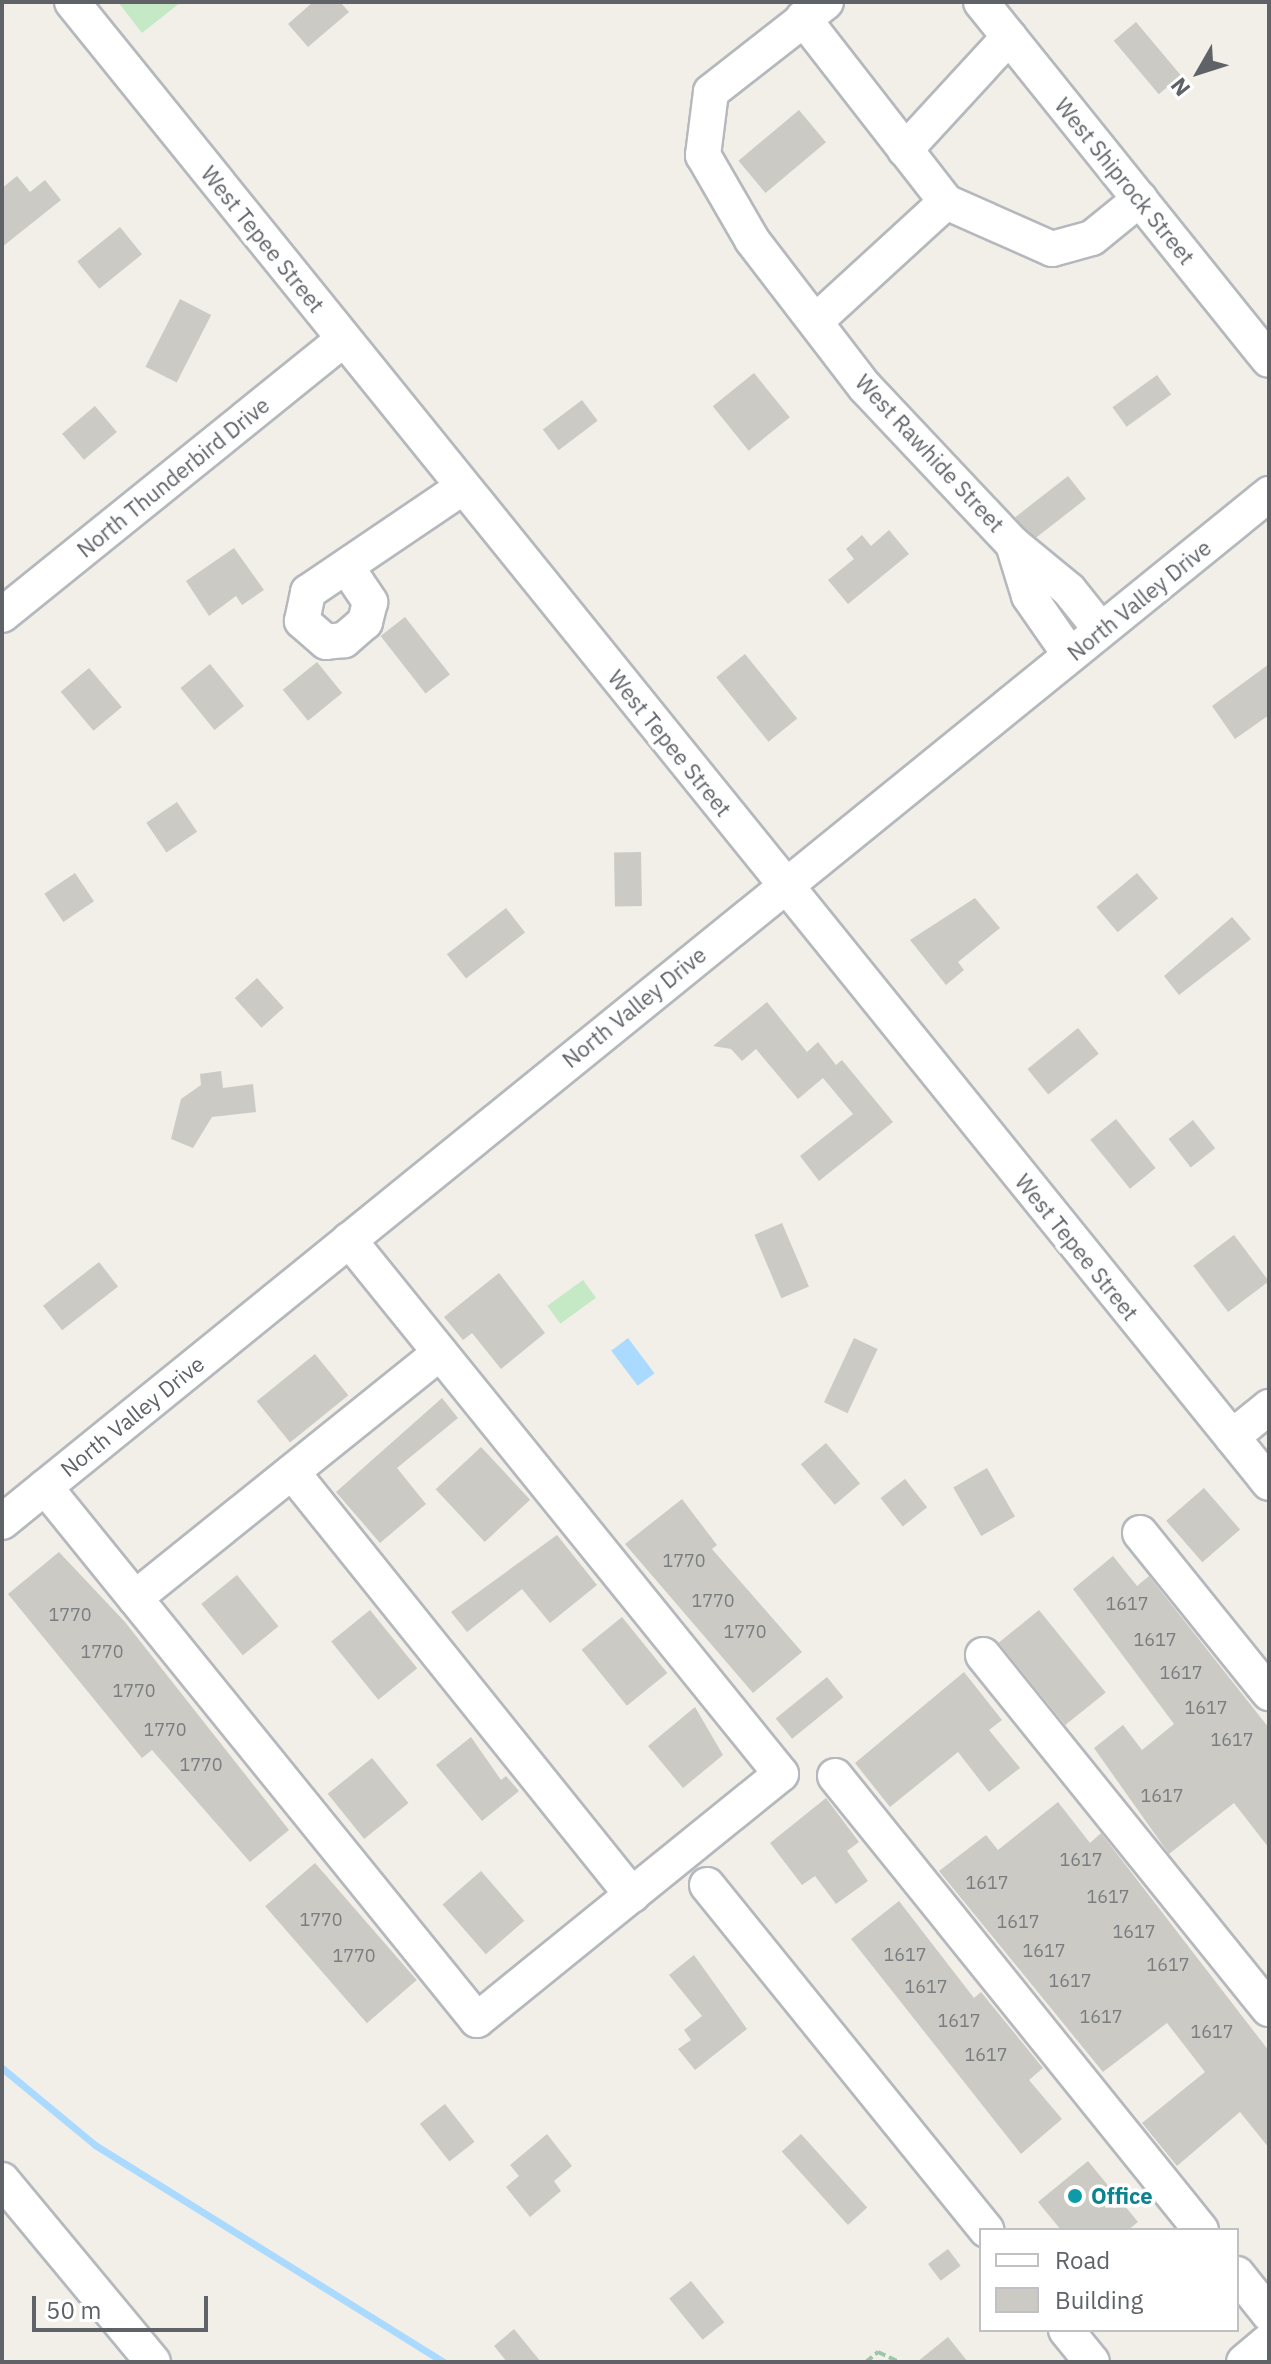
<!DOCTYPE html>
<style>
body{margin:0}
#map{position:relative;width:1271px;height:2364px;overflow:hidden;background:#f1efe8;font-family:"IBM Plex Sans",sans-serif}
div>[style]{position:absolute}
.green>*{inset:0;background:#c5e8c5;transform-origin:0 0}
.water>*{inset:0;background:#aadaff;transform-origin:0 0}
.stream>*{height:7px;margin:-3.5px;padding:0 3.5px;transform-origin:3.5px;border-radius:3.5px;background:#aadaff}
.building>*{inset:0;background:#cccac5;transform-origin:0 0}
.path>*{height:4px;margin-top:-2px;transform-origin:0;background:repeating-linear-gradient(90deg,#9cc7a9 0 8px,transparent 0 12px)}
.roads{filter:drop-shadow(2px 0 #b5b8bc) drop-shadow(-2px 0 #b5b8bc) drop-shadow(0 2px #b5b8bc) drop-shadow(0 -2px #b5b8bc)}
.minor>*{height:34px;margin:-17px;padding:0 17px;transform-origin:17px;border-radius:17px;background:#fff}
.dots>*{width:22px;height:22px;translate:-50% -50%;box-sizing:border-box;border:4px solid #fff;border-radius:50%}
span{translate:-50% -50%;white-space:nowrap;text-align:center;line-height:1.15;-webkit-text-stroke:7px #fff;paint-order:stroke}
.number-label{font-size:18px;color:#7a7d7f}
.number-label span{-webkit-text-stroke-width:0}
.street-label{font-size:22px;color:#5f6368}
.culture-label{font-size:22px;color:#0d838f;font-weight:700}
.left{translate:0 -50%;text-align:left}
.frame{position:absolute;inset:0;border:4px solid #5f6368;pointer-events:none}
.legend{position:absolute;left:979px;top:2228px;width:260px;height:104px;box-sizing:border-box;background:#fff;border:2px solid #bfc1c3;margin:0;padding:10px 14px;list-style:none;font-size:24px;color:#5f6368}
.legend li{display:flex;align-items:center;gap:16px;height:40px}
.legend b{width:40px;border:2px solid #bfc1c3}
.north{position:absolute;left:1159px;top:32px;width:80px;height:80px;-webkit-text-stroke:6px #fff;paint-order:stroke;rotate:231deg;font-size:22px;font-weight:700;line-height:32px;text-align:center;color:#5f6368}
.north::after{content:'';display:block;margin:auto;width:28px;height:36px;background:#5f6368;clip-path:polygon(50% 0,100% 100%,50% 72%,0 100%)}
.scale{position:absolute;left:32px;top:2296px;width:176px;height:36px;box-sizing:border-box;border:4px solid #5f6368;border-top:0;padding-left:10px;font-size:24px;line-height:28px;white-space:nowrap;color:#5f6368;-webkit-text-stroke:6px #fff;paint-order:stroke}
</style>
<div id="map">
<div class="green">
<i style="clip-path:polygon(118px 2px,181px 2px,142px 33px)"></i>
<i style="left:583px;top:1280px;width:22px;height:44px;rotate:54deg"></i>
</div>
<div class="water">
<i style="left:628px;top:1338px;width:44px;height:21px;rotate:53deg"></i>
</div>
<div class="stream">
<i style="left:2px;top:2068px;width:121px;rotate:39.6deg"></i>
<i style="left:95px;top:2145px;width:411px;rotate:31.9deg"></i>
</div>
<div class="building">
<i style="clip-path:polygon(313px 2px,340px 2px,349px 12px,308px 47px,288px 24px)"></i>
<i style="left:1136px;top:22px;width:70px;height:29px;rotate:50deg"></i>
<i style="left:799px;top:110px;width:42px;height:79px;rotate:50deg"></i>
<i style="clip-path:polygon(17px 176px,30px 192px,45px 180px,61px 200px,2px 247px,2px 188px)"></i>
<i style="left:120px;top:227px;width:35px;height:55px;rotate:51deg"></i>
<i style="left:180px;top:299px;width:35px;height:76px;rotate:27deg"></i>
<i style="left:754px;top:373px;width:57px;height:53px;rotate:51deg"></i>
<i style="left:1157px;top:375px;width:24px;height:55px;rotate:54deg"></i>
<i style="left:582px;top:400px;width:26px;height:49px;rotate:53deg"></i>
<i style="left:95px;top:406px;width:34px;height:43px;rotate:50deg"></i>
<i style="left:1068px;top:476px;width:29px;height:67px;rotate:52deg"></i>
<i style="clip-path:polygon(889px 530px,909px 554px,848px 604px,828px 580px,854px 559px,846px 549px,862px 535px,871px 546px)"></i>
<i style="clip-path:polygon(234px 548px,264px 590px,242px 605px,236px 596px,209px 616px,186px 581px)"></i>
<i style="left:405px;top:617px;width:73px;height:31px;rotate:52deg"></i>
<i style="left:745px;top:654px;width:83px;height:37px;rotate:51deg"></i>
<i style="left:317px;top:662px;width:40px;height:44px;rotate:51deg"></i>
<i style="left:210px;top:664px;width:54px;height:38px;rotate:51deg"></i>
<i style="clip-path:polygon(1269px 664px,1269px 715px,1235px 739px,1212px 706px)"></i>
<i style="left:89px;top:668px;width:51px;height:37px;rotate:50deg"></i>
<i style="left:177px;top:802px;width:36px;height:37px;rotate:56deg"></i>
<i style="left:641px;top:852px;width:54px;height:27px;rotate:89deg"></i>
<i style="left:75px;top:873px;width:34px;height:37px;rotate:56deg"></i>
<i style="left:1137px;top:873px;width:33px;height:53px;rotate:50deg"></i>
<i style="clip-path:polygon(975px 898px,1000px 928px,958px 962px,964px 970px,946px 985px,910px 940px)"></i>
<i style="left:506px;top:908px;width:31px;height:75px;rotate:52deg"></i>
<i style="clip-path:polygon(1232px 917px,1251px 939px,1179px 995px,1164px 976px)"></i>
<i style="left:257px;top:978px;width:40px;height:30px;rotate:48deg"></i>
<i style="clip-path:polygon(767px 1002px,807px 1052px,818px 1042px,836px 1065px,842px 1060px,893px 1122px,819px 1181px,800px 1156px,853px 1114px,823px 1078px,798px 1099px,756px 1049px,742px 1061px,731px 1049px,713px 1046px)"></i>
<i style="left:1078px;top:1028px;width:33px;height:65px;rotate:51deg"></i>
<i style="clip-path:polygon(221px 1071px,223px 1088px,253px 1084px,256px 1112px,212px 1117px,193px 1148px,171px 1139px,181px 1099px,201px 1085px,200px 1074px)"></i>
<i style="left:1116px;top:1119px;width:63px;height:33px;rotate:51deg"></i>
<i style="left:1193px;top:1120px;width:36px;height:31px;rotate:52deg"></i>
<i style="left:782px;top:1223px;width:69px;height:30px;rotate:67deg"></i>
<i style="left:1234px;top:1235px;width:58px;height:51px;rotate:53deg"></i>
<i style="left:99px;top:1262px;width:31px;height:71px;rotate:52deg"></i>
<i style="clip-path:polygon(499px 1273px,545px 1333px,501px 1369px,472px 1333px,463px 1340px,444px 1317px)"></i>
<i style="left:854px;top:1338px;width:26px;height:71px;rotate:25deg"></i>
<i style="left:315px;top:1354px;width:53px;height:75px;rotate:51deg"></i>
<i style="clip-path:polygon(442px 1398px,458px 1418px,397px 1468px,426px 1504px,380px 1543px,336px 1492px)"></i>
<i style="left:826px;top:1443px;width:53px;height:33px;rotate:50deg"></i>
<i style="left:481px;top:1447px;width:72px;height:62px;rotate:47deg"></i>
<i style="left:987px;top:1468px;width:56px;height:39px;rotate:60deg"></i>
<i style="left:905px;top:1479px;width:36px;height:31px;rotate:52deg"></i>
<i style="left:1204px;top:1488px;width:55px;height:50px;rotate:49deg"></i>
<i style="clip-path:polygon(682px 1499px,717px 1545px,712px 1549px,802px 1652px,753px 1693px,625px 1544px)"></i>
<i style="clip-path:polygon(557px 1535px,597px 1585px,550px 1623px,522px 1589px,467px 1632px,451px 1612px)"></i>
<i style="clip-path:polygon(59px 1552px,125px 1622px,289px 1830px,250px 1862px,152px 1750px,142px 1758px,8px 1594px)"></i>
<i style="clip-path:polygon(1113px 1556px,1137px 1586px,1149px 1576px,1269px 1728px,1269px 1848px,1234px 1803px,1169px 1854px,1094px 1748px,1123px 1725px,1142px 1750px,1174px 1724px,1073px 1589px)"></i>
<i style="left:237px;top:1575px;width:66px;height:46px;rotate:51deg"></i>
<i style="left:370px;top:1610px;width:75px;height:50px;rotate:51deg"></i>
<i style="left:1039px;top:1610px;width:106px;height:52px;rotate:51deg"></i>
<i style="left:622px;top:1617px;width:72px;height:52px;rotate:51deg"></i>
<i style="clip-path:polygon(964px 1672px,1002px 1720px,989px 1730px,1020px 1768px,989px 1792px,958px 1752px,890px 1807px,855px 1763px)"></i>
<i style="left:827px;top:1677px;width:26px;height:66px;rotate:51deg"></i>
<i style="clip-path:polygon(695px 1707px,723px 1755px,683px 1788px,648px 1746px)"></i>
<i style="clip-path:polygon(471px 1737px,501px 1780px,506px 1776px,519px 1791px,482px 1821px,436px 1765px)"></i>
<i style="left:372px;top:1758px;width:58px;height:57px;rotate:51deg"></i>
<i style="clip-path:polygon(826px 1798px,859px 1842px,847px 1851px,868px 1881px,836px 1904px,815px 1876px,802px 1885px,770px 1843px)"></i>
<i style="clip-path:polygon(1058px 1802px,1090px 1843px,1101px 1833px,1269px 2051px,1269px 2148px,1240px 2112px,1177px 2166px,1142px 2123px,1205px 2072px,1167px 2023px,1103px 2072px,939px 1871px,986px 1835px,998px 1850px)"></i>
<i style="left:315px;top:1863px;width:155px;height:66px;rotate:49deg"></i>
<i style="left:481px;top:1871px;width:66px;height:51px;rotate:49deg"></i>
<i style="clip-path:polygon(899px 1901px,974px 1998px,981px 1992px,1043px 2068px,1029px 2080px,1062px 2119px,1021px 2154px,851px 1939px)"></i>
<i style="clip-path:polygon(694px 1955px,747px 2029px,695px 2070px,678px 2049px,691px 2040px,684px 2030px,702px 2016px,669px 1975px)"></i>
<i style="left:445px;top:2104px;width:48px;height:32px;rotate:52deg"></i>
<i style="clip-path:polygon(547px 2134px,572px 2166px,554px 2181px,561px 2191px,530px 2217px,506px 2187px,519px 2176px,510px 2165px)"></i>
<i style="left:801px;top:2134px;width:99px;height:26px;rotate:48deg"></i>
<i style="clip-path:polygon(1088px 2161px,1138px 2222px,1128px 2230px,1061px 2230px,1038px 2202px)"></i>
<i style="left:948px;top:2249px;width:21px;height:25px;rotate:53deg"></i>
<i style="left:691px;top:2281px;width:53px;height:28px;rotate:51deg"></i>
<i style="clip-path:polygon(514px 2329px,541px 2362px,507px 2362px,494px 2346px)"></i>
<i style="clip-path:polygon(948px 2337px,968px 2362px,917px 2362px)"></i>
</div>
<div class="path">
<i style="left:866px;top:2362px;width:16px;rotate:-40deg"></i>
<i style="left:878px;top:2352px;width:23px;rotate:25deg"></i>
</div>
<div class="roads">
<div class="minor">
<i style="left:72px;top:2px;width:1904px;rotate:51.05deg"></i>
<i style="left:826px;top:2px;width:146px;rotate:142deg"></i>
<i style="left:711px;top:92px;width:64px;rotate:97.2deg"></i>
<i style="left:703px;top:155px;width:98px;rotate:60deg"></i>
<i style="left:752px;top:240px;width:185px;rotate:52.5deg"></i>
<i style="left:865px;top:387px;width:216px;rotate:46.7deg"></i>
<i style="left:1013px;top:544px;width:54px;rotate:72.9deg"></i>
<i style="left:1029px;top:596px;width:72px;rotate:55.2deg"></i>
<i style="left:981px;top:2px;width:459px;rotate:51.2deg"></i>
<i style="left:803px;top:18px;width:233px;rotate:52.1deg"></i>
<i style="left:905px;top:150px;width:154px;rotate:-47.4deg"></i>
<i style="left:816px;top:321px;width:176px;rotate:-42.5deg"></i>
<i style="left:946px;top:202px;width:116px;rotate:23.9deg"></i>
<i style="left:1052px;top:249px;width:41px;rotate:-15.4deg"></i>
<i style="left:1092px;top:238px;width:62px;rotate:-39.1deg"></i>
<i style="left:1013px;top:544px;width:72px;rotate:39.4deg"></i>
<i style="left:1069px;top:590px;width:51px;rotate:51.3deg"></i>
<i style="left:348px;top:569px;width:40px;rotate:56deg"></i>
<i style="left:370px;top:602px;width:21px;rotate:104deg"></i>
<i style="left:365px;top:622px;width:28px;rotate:139deg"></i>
<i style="left:344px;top:640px;width:18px;rotate:174deg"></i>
<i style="left:326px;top:642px;width:32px;rotate:-139deg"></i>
<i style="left:302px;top:621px;width:30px;rotate:-78deg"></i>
<i style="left:308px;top:592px;width:187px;rotate:-34.1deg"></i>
<i style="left:2px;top:615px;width:439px;rotate:-38.9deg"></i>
<i style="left:1232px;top:1437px;width:48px;rotate:-39deg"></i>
<i style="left:292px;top:1472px;width:543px;rotate:51.21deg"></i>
<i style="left:45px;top:1487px;width:686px;rotate:50.98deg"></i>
<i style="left:477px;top:2020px;width:391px;rotate:-39deg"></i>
<i style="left:781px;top:1774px;width:687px;rotate:-128.97deg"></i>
<i style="left:2px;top:1522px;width:1632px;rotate:-39.05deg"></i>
<i style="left:1140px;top:1533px;width:206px;rotate:51.1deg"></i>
<i style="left:135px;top:1598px;width:391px;rotate:-38.8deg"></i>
<i style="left:983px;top:1655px;width:455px;rotate:51.1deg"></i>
<i style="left:835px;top:1776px;width:583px;rotate:51.13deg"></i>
<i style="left:707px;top:1885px;width:444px;rotate:51deg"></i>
<i style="left:2px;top:2180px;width:236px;rotate:50.3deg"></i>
<i style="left:1237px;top:2274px;width:51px;rotate:51.3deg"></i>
<i style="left:1066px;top:2330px;width:41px;rotate:50.9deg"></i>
<i style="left:1244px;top:2362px;width:33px;rotate:-40deg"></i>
</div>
</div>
<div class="dots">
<i style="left:1075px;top:2196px;background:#0f9aa8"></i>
</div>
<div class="number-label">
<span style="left:684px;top:1561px">1770</span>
<span style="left:713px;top:1601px">1770</span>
<span style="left:1127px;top:1604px">1617</span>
<span style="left:70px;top:1615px">1770</span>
<span style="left:745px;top:1632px">1770</span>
<span style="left:1155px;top:1640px">1617</span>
<span style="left:102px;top:1652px">1770</span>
<span style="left:1181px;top:1673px">1617</span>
<span style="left:134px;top:1691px">1770</span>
<span style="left:1206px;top:1708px">1617</span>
<span style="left:165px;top:1730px">1770</span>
<span style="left:1232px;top:1740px">1617</span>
<span style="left:201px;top:1765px">1770</span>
<span style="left:1162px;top:1796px">1617</span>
<span style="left:1081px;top:1860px">1617</span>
<span style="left:987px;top:1883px">1617</span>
<span style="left:1108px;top:1897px">1617</span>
<span style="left:321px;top:1920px">1770</span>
<span style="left:1018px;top:1922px">1617</span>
<span style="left:1134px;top:1932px">1617</span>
<span style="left:1044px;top:1951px">1617</span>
<span style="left:905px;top:1955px">1617</span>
<span style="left:354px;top:1956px">1770</span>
<span style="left:1168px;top:1965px">1617</span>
<span style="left:1070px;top:1981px">1617</span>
<span style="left:926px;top:1987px">1617</span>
<span style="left:1101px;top:2017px">1617</span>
<span style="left:959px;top:2021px">1617</span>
<span style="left:1212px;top:2032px">1617</span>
<span style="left:986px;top:2055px">1617</span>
</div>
<div class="street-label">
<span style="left:1125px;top:181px;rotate:51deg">West Shiprock Street</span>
<span style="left:263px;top:239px;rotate:51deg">West Tepee Street</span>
<span style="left:930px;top:453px;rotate:47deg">West Rawhide Street</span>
<span style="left:173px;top:477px;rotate:-39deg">North Thunderbird Drive</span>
<span style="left:1139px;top:600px;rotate:-39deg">North Valley Drive</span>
<span style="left:670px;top:743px;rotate:51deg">West Tepee Street</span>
<span style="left:634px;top:1007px;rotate:-39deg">North Valley Drive</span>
<span style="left:1077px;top:1247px;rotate:51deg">West Tepee Street</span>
<span style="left:132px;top:1416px;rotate:-39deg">North Valley Drive</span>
</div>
<div class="culture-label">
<span class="left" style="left:1091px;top:2196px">Office</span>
</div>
<div class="frame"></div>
<ul class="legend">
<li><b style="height:10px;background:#fff"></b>Road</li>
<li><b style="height:22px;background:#cccac5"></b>Building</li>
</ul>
<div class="north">N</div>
<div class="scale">50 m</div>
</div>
